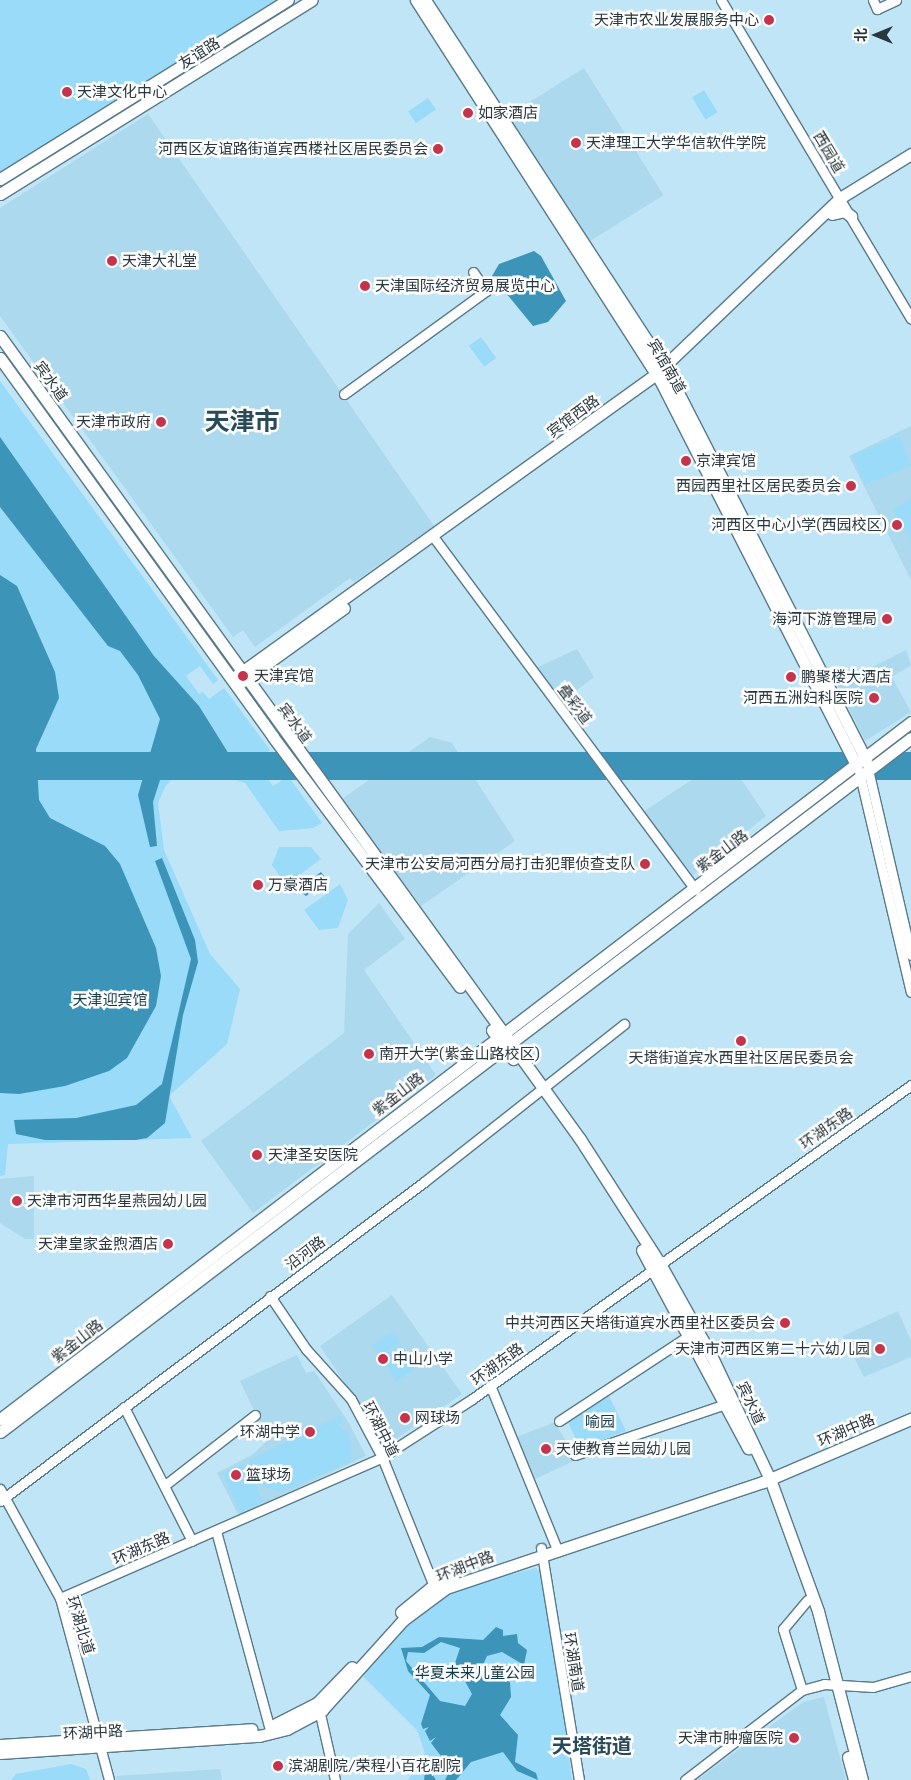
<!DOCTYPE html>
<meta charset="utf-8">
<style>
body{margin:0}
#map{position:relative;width:911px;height:1780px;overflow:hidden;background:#c0e5f6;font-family:"Exo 2","Noto Sans SC",sans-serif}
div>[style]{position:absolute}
.built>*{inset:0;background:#acd9ee;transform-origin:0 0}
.green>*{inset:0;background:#99dbf8;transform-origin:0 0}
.water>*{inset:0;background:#3c95b8;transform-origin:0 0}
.roads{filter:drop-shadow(1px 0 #587a8a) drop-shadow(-1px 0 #587a8a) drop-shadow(0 1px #587a8a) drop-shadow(0 -1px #587a8a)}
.minor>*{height:9px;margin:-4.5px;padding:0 4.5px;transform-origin:4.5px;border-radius:4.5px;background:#fff}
.major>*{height:11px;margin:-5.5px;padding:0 5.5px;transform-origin:5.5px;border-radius:5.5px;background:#fff}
.dots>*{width:14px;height:14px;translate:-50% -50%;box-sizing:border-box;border:2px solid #fff;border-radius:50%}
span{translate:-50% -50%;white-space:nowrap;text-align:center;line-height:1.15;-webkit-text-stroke:5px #fff;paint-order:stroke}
.poi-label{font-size:15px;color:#29373e}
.right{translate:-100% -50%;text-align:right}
.left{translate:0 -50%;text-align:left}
.street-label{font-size:15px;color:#29373e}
.park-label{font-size:15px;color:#123a49}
.district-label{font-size:20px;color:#294a58;font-weight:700}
.town-label{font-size:25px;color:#294a58;font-weight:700}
.north{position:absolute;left:851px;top:10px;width:50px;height:50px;-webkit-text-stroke:4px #fff;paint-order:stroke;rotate:270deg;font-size:14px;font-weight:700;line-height:20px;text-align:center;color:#29373e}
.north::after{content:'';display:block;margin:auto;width:18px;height:22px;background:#29373e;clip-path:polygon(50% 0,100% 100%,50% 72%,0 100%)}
</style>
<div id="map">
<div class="built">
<i style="left:584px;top:68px;width:150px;height:93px;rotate:58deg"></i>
<i style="clip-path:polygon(148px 114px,434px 526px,354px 582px,350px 578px,255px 647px,243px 630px,233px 637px,0 316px,0 208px)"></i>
<i style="clip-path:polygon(911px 426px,911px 580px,849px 456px)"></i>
<i style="clip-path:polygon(577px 649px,594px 677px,563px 701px,536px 668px)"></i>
<i style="clip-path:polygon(906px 650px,911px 665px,892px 677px,911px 712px,865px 741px,837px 685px)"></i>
<i style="clip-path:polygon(430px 737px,452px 743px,515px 841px,421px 906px,342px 799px)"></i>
<i style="clip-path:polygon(726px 757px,766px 816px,693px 875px,643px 812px)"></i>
<i style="clip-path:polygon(379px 903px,405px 939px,364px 970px,436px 1075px,253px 1213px,201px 1141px,344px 1033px,348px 934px)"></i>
<i style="clip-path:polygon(34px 1176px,34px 1239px,25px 1239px,0 1223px,0 1179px)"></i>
<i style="clip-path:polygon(392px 1295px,462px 1394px,390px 1443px,384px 1442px,320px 1346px)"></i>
<i style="clip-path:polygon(898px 1311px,911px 1341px,911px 1357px,864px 1377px,843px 1336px)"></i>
<i style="clip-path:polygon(297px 1355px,306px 1373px,314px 1371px,349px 1423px,366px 1456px,239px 1516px,217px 1473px,252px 1455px,268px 1440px,240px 1381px)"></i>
<i style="clip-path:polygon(555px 1422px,576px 1460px,535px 1479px,517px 1437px)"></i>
<i style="clip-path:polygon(824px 1697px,846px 1780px,697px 1780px,803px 1702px)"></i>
<i style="clip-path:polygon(220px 1769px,222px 1780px,117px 1780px,116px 1776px)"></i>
</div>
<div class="green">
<i style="clip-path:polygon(0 0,276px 0,0 173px)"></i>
<i style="left:704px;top:90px;width:26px;height:14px;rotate:59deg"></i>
<i style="left:428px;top:98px;width:14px;height:24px;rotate:56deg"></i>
<i style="left:481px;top:337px;width:26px;height:15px;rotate:54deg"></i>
<i style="clip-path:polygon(0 381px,218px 680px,213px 684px,200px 666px,186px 676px,199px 694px,203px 692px,209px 699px,224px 688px,270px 750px,255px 762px,273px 786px,288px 776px,322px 823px,313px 828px,279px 831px,245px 783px,229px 778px,175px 776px,165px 787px,158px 803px,164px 850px,210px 954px,240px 989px,227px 1044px,169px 1096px,192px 1138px,8px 1144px,5px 1175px,0 1176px)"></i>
<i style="left:899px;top:436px;width:32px;height:50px;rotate:68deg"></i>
<i style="clip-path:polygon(911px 499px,911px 540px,893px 509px)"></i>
<i style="clip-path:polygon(279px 847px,311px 847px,321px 859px,286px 885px,272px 865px)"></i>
<i style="clip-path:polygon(340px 884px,348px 900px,338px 928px,319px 930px,304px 910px)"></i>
<i style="left:393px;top:1332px;width:13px;height:25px;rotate:58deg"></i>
<i style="left:401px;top:1344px;width:14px;height:24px;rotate:54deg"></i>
<i style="left:410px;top:1357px;width:13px;height:25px;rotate:58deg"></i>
<i style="clip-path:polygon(609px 1396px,626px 1431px,580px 1448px,567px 1420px)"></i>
<i style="clip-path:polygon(340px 1416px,343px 1422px,336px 1425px,350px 1434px,351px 1461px,282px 1492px,261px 1486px,256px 1475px,259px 1464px,252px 1467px,249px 1460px)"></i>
<i style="left:245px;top:1463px;width:43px;height:25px;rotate:65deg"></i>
<i style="clip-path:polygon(536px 1568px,545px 1578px,572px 1780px,408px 1780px,425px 1753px,417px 1730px,363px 1676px,391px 1640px,438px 1599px,473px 1584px)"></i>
<i style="clip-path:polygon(71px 1764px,86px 1769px,90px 1780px,11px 1780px,16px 1774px)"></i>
</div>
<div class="water">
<i style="clip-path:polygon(534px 251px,541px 256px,566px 301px,548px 322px,533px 326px,492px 276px,499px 264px)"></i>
<i style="clip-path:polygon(0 437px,154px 656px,199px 706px,237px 767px,197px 775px,173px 770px,161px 777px,153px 802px,157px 846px,150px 847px,138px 795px,160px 719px,138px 675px,120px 651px,108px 646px,0 507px)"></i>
<i style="clip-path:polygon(0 575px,17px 586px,55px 672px,59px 698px,36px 749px,39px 800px,50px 818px,105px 846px,120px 864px,156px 948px,161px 976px,156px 1006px,127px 1058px,109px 1071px,65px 1086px,19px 1094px,0 1093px)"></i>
<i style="left:911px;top:752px;width:28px;height:1148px;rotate:90deg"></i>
<i style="clip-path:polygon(162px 858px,195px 940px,198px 962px,183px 1015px,165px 1123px,147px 1138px,136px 1140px,45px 1140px,16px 1134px,14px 1120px,76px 1118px,136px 1105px,162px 1084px,191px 959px,155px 861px)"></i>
<i style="clip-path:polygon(321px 872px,328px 881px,306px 896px,302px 893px,301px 887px)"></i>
<i style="clip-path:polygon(evenodd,496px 1627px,503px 1630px,503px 1636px,517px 1634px,518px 1643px,527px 1650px,524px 1665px,502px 1652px,487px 1656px,483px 1665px,489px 1675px,510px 1682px,511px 1697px,500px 1715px,518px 1735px,515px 1762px,536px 1773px,538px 1780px,517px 1771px,503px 1752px,471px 1762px,456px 1780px,445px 1780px,450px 1770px,437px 1764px,431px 1772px,436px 1780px,424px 1780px,426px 1765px,441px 1756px,431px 1743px,436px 1737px,430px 1741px,425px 1731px,429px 1727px,423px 1729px,421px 1724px,430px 1695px,408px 1671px,401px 1648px,422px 1647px,439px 1637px,483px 1640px,496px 1627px,441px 1642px,460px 1648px,455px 1663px,472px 1694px,465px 1706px,440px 1701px,406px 1661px,408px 1652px,424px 1653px,441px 1642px)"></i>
</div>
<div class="roads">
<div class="minor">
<i style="left:721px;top:0;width:371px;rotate:59.2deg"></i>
<i style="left:873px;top:0;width:10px;rotate:66deg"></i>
<i style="left:877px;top:9px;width:21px;rotate:-25deg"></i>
<i style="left:344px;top:394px;width:175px;rotate:-36deg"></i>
<i style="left:486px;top:291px;width:23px;rotate:-124deg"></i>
<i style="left:432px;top:535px;width:442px;rotate:53.4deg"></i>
<i style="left:867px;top:765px;width:195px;rotate:77deg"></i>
<i style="left:859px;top:771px;width:227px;rotate:76.8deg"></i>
<i style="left:270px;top:1296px;width:64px;rotate:55.8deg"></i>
<i style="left:306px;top:1349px;width:67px;rotate:48deg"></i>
<i style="left:351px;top:1399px;width:66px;rotate:61.9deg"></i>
<i style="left:382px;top:1457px;width:142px;rotate:68.1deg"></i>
<i style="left:490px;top:1385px;width:177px;rotate:67.8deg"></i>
<i style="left:124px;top:1407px;width:150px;rotate:63.1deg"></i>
<i style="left:559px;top:1421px;width:157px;rotate:-33.3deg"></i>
<i style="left:575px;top:1455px;width:159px;rotate:-18.7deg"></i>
<i style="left:165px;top:1485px;width:114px;rotate:-37.9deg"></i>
<i style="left:0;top:1489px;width:124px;rotate:61.2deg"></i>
<i style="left:60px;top:1598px;width:188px;rotate:74.9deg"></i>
<i style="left:0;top:1501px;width:531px;rotate:-36.96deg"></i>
<i style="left:424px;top:1182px;width:255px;rotate:-38.3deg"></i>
<i style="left:216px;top:1531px;width:210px;rotate:74.8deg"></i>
<i style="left:541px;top:1548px;width:235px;rotate:80.7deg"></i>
<i style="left:60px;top:1598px;width:352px;rotate:-23.6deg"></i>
<i style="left:382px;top:1457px;width:107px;rotate:-32.8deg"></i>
<i style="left:472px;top:1399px;width:540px;rotate:-35.57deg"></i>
<i style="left:802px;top:1690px;width:64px;rotate:-107.3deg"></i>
<i style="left:783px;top:1629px;width:38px;rotate:-50deg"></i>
<i style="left:318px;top:1705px;width:77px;rotate:77.2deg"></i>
<i style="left:685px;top:1780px;width:148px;rotate:-37.6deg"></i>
<i style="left:802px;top:1690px;width:23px;rotate:-15deg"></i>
<i style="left:824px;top:1684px;width:49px;rotate:3.5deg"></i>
<i style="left:873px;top:1687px;width:40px;rotate:-16deg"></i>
</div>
<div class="major">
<i style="left:416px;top:0;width:452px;rotate:57.3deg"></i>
<i style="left:660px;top:380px;width:433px;rotate:63deg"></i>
<i style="left:425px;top:0;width:445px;rotate:56.9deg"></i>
<i style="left:668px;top:373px;width:435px;rotate:62.9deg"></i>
<i style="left:0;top:179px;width:339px;rotate:-31.9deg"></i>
<i style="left:0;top:194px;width:367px;rotate:-31.9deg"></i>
<i style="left:832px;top:214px;width:12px;rotate:-14deg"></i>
<i style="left:844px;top:211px;width:9px;rotate:36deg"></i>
<i style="left:0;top:336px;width:991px;rotate:54.16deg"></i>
<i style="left:580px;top:1139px;width:146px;rotate:57.3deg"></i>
<i style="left:659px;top:1262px;width:107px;rotate:60.8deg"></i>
<i style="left:711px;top:1355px;width:137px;rotate:64.6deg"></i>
<i style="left:770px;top:1479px;width:140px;rotate:70deg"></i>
<i style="left:818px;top:1611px;width:175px;rotate:75.4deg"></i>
<i style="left:0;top:358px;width:467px;rotate:54.2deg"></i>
<i style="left:273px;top:737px;width:312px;rotate:53.2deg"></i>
<i style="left:236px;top:676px;width:517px;rotate:-35.72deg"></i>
<i style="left:656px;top:374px;width:255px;rotate:-43.7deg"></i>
<i style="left:840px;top:198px;width:84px;rotate:-31.8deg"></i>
<i style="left:240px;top:683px;width:128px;rotate:-35.8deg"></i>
<i style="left:492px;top:1030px;width:36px;rotate:54deg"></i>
<i style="left:642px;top:1250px;width:225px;rotate:61.8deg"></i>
<i style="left:0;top:1419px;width:1147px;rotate:-37.42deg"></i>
<i style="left:0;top:1432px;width:1145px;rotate:-37.3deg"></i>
<i style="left:401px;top:1612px;width:43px;rotate:-39.3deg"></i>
<i style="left:434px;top:1585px;width:21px;rotate:-23deg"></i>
<i style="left:274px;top:1725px;width:48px;rotate:-27.1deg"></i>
<i style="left:317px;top:1703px;width:50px;rotate:-45.8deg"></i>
<i style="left:0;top:1745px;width:252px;rotate:-3.6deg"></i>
<i style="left:0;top:1753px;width:260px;rotate:-3.8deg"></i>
<i style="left:259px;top:1736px;width:29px;rotate:-14deg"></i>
<i style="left:287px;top:1729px;width:40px;rotate:-28deg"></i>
<i style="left:322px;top:1710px;width:121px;rotate:-48deg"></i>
<i style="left:403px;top:1620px;width:54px;rotate:-36.7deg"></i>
<i style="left:446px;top:1588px;width:334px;rotate:-18.5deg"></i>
<i style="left:763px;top:1482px;width:161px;rotate:-23.1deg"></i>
<i style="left:848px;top:1757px;width:24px;rotate:75deg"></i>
</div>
</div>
<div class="dots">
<i style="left:769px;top:20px;background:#c5344a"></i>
<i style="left:67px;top:92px;background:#c5344a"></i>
<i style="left:468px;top:113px;background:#c5344a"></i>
<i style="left:576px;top:143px;background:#c5344a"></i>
<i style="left:438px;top:149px;background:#c5344a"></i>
<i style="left:112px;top:261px;background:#c5344a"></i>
<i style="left:365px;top:286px;background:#c5344a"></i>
<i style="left:161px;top:422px;background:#c5344a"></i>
<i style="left:686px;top:461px;background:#c5344a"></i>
<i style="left:851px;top:486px;background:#c5344a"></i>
<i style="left:897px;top:525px;background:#c5344a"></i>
<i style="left:887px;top:619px;background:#c5344a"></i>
<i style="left:243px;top:676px;background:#c5344a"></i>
<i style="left:791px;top:677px;background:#c5344a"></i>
<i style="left:874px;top:698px;background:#c5344a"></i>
<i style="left:645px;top:864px;background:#c5344a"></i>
<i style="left:258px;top:885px;background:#c5344a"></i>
<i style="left:741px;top:1041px;background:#c5344a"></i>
<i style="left:369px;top:1054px;background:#c5344a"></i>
<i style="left:257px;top:1155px;background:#c5344a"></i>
<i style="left:17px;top:1201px;background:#c5344a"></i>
<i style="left:168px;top:1244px;background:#c5344a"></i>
<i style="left:785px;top:1323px;background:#c5344a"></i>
<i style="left:880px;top:1349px;background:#c5344a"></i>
<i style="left:383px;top:1359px;background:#c5344a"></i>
<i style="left:405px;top:1418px;background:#c5344a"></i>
<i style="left:310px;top:1432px;background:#c5344a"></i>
<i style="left:546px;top:1449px;background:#c5344a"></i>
<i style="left:236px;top:1475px;background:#c5344a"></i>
<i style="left:794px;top:1738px;background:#c5344a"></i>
<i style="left:278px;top:1766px;background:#c5344a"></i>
</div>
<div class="poi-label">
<span class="right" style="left:759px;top:20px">天津市农业发展服务中心</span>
<span class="left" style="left:77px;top:92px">天津文化中心</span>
<span class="left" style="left:478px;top:113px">如家酒店</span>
<span class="left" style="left:586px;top:143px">天津理工大学华信软件学院</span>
<span class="right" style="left:428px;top:149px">河西区友谊路街道宾西楼社区居民委员会</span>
<span class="left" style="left:122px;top:261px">天津大礼堂</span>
<span class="left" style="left:375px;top:286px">天津国际经济贸易展览中心</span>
<span class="right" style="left:151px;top:422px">天津市政府</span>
<span class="left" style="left:696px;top:461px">京津宾馆</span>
<span class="right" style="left:841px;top:486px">西园西里社区居民委员会</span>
<span class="right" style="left:887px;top:525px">河西区中心小学(西园校区)</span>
<span class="right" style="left:877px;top:619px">海河下游管理局</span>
<span class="left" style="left:254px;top:676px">天津宾馆</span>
<span class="left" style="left:801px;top:677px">鹏聚楼大酒店</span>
<span class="right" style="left:863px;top:698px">河西五洲妇科医院</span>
<span class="right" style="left:635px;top:864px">天津市公安局河西分局打击犯罪侦查支队</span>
<span class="left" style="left:268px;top:885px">万豪酒店</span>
<span class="left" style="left:379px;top:1054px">南开大学(紫金山路校区)</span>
<span style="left:741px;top:1058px">天塔街道宾水西里社区居民委员会</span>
<span class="left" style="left:268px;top:1155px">天津圣安医院</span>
<span class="left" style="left:27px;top:1201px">天津市河西华星燕园幼儿园</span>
<span class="right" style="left:158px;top:1244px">天津皇家金煦酒店</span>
<span class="right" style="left:775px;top:1323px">中共河西区天塔街道宾水西里社区委员会</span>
<span class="right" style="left:870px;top:1349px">天津市河西区第二十六幼儿园</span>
<span class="left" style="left:393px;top:1359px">中山小学</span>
<span class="left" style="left:415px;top:1418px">网球场</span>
<span class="right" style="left:300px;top:1432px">环湖中学</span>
<span class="left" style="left:556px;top:1449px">天使教育兰园幼儿园</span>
<span class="left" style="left:246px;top:1475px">篮球场</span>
<span class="right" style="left:783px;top:1738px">天津市肿瘤医院</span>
<span class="left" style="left:288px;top:1766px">滨湖剧院/荣程小百花剧院</span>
</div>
<div class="street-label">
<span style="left:199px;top:53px;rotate:-32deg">友谊路</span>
<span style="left:829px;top:152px;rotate:59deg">西园道</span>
<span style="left:667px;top:366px;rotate:60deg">宾馆南道</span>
<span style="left:51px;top:381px;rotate:54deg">宾水道</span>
<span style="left:573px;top:416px;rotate:-36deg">宾馆西路</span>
<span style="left:575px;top:704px;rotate:53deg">叠彩道</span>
<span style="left:295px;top:723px;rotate:54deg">宾水道</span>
<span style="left:722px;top:851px;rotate:-37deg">紫金山路</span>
<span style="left:398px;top:1094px;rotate:-38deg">紫金山路</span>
<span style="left:826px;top:1128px;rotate:-35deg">环湖东路</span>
<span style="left:305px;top:1253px;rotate:-37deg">沿河路</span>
<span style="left:77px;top:1341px;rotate:-38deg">紫金山路</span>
<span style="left:497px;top:1364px;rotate:-36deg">环湖东路</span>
<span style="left:751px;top:1403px;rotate:65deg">宾水道</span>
<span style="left:381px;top:1429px;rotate:63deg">环湖中道</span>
<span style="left:846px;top:1430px;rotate:-23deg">环湖中路</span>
<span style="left:141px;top:1548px;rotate:-23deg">环湖东路</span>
<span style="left:465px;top:1566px;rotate:-21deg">环湖中路</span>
<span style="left:81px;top:1625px;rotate:73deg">环湖北道</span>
<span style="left:574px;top:1662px;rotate:81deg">环湖南道</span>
<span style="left:93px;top:1732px;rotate:-3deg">环湖中路</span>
</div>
<div class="park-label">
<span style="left:110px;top:1000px">天津迎宾馆</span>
<span style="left:600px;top:1422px">喻园</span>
<span style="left:475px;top:1673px">华夏未来儿童公园</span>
</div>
<div class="district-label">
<span style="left:592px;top:1745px">天塔街道</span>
</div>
<div class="town-label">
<span style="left:242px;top:420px">天津市</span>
</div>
<div class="north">北</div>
</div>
